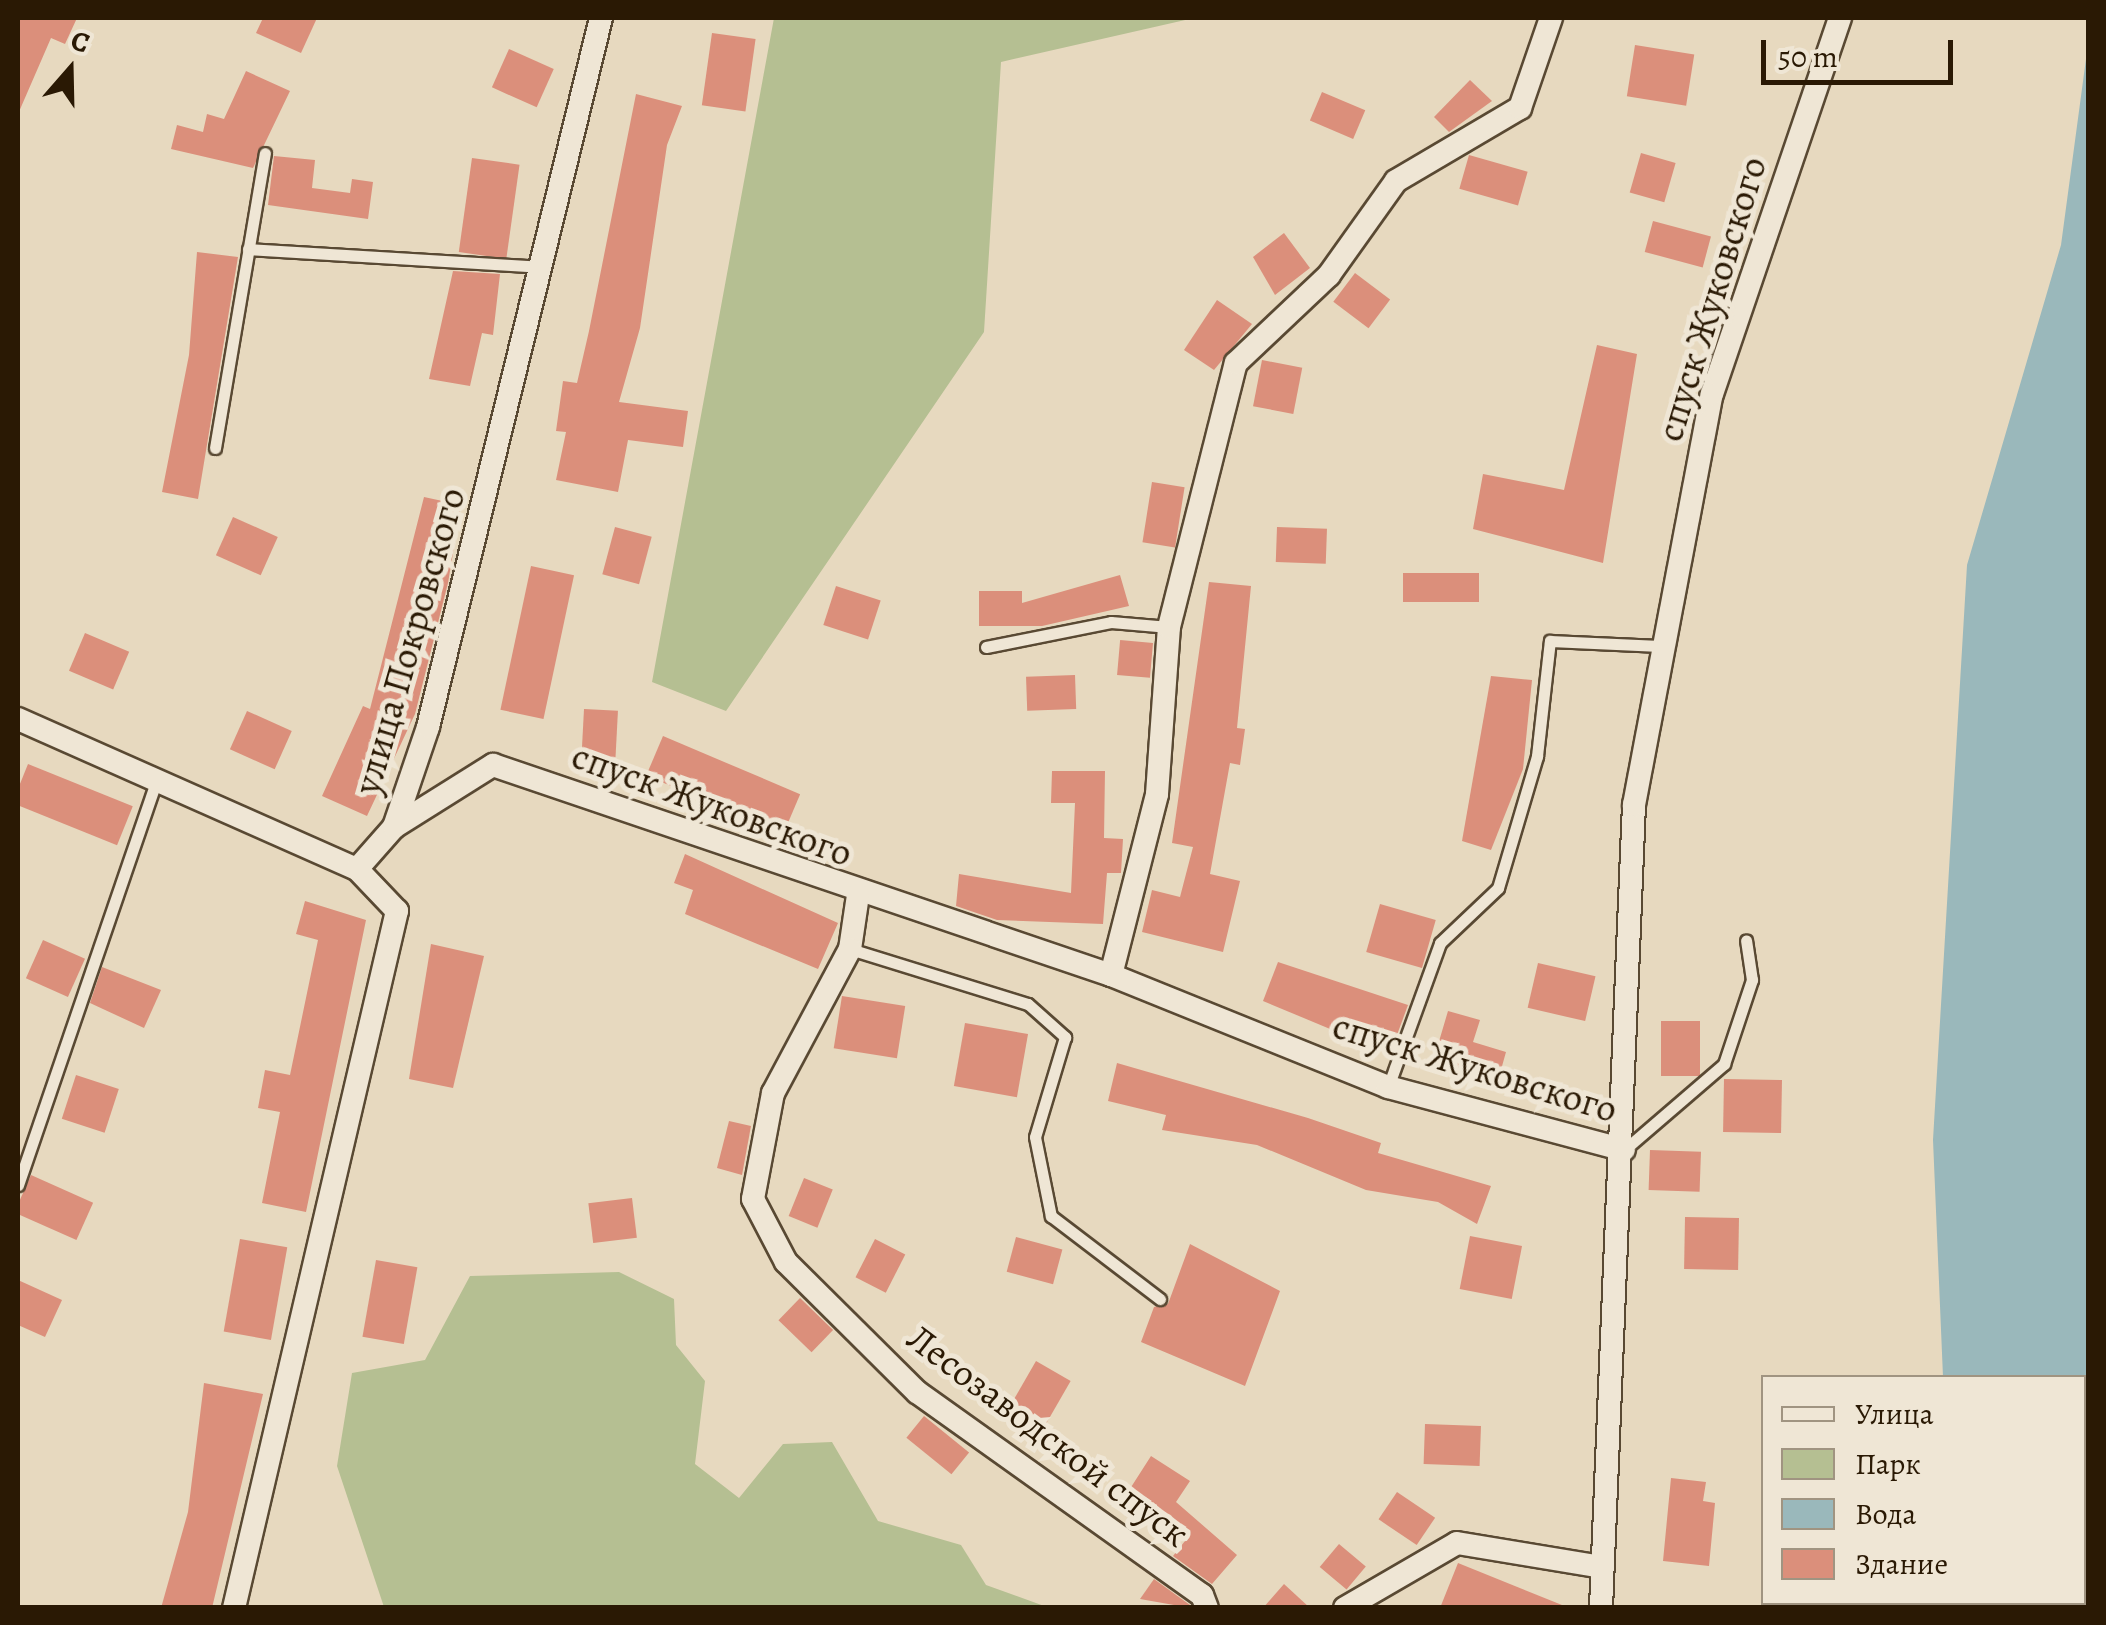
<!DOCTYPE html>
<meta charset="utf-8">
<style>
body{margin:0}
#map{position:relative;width:2106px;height:1625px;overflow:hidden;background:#e7d9bf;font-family:Alegreya,serif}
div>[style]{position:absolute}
.green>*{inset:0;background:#b5bf92}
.water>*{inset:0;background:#9ab8bb}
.building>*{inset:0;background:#db8f7b;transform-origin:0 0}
.roads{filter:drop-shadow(2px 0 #594933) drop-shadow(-2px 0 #594933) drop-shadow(0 2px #594933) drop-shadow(0 -2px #594933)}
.lane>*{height:11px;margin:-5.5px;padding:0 5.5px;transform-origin:5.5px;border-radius:5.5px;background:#efe6d5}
.street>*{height:22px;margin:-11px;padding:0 11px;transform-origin:11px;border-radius:11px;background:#efe6d5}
span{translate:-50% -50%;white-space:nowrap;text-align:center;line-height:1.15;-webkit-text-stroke:10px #efe6d5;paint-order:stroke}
.street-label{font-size:38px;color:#2a1904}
.frame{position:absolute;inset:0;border:20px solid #2a1904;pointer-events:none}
.legend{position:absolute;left:1761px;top:1375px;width:325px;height:230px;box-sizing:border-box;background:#efe6d5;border:2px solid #a09481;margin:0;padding:12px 18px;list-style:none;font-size:30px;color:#2a1904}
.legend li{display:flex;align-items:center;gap:20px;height:50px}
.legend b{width:50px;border:2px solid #a09481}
.north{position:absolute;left:20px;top:20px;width:100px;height:100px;-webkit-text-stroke:8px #efe6d5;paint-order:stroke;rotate:20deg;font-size:28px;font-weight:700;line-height:40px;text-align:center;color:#2a1904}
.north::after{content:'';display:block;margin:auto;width:35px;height:45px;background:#2a1904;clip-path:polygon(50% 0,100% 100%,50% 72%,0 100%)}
.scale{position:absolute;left:1761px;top:40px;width:192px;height:45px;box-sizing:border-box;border:5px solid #2a1904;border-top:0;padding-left:12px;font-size:30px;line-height:35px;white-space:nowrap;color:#2a1904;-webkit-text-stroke:8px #efe6d5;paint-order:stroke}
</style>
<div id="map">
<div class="green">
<i style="clip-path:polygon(774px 18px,1194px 18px,1001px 62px,984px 332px,726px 711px,652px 682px)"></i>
<i style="clip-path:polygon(619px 1272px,674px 1299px,676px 1345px,705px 1381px,695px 1464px,739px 1498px,783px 1444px,832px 1442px,878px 1521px,961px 1545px,986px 1585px,1047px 1607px,384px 1607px,337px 1466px,352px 1373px,425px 1360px,470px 1276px)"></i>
</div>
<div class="water">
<i style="clip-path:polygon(2088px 44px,2088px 1607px,1910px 1607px,2084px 1602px,2084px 1378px,1943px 1377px,1933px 1140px,1967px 565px,2061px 245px)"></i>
</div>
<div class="building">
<i style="clip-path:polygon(18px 18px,77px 18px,65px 44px,51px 38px,18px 114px)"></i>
<i style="clip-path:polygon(263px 18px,317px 18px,301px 53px,256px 33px)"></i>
<i style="left:712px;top:33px;width:44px;height:73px;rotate:8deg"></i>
<i style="left:1635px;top:45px;width:60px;height:52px;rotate:9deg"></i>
<i style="left:509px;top:49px;width:49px;height:42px;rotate:24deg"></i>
<i style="clip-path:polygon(246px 71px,290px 91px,253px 168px,171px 149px,177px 125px,203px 132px,207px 114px,224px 119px)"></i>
<i style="clip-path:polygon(1470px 80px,1492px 101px,1449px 132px,1434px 117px)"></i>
<i style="left:1322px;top:92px;width:47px;height:31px;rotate:23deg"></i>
<i style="clip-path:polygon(636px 94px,682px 106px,667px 145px,640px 328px,619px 402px,688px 411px,683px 447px,628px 440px,618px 492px,556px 480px,566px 432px,556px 431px,563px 381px,577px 383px,589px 331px)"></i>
<i style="left:1641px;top:153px;width:36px;height:41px;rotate:16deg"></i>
<i style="left:1469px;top:155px;width:61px;height:35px;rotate:16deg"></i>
<i style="clip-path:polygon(274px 156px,315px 160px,312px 188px,350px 193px,352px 179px,373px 182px,368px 219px,268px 205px)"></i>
<i style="left:472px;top:158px;width:48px;height:95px;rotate:8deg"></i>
<i style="left:1653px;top:221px;width:60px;height:32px;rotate:15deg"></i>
<i style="clip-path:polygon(1284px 233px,1310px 268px,1275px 295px,1253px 257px)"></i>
<i style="clip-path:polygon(197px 252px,238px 257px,198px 499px,162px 492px,189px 355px)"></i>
<i style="clip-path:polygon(453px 271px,500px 274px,493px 335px,482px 333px,470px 386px,429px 379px)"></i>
<i style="left:1355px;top:273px;width:44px;height:36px;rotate:37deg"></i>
<i style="clip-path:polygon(1217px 300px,1252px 324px,1214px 370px,1184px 350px)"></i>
<i style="clip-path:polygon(1597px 345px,1637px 354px,1603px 563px,1473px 529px,1483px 474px,1564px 490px)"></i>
<i style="left:1262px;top:360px;width:41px;height:47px;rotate:11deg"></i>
<i style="left:1152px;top:482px;width:33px;height:61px;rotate:9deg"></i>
<i style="clip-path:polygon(424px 497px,461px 505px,448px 583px,415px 714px,367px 816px,322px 796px,363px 706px,370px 709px)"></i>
<i style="left:233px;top:517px;width:49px;height:42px;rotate:24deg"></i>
<i style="left:615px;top:527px;width:38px;height:49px;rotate:15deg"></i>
<i style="left:1277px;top:527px;width:50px;height:35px;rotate:2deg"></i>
<i style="left:531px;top:566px;width:44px;height:147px;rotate:12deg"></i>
<i style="left:1403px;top:573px;width:76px;height:29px"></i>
<i style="clip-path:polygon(1120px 575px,1129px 606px,1042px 626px,979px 626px,979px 591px,1022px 591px,1022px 603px)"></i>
<i style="clip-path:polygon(1209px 582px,1251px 586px,1237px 728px,1245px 729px,1240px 765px,1230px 763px,1210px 874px,1240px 881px,1223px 952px,1142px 932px,1152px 890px,1180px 897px,1193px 847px,1172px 843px)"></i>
<i style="left:836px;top:586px;width:47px;height:41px;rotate:18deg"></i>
<i style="left:85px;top:633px;width:48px;height:41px;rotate:23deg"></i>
<i style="left:1153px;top:643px;width:35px;height:33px;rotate:95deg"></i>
<i style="left:1075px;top:675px;width:34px;height:49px;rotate:88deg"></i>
<i style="clip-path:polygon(1491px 676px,1532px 680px,1523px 769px,1491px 850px,1462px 841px)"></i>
<i style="left:584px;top:709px;width:34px;height:47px;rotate:3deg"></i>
<i style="left:247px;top:711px;width:49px;height:42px;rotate:24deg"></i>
<i style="left:663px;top:736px;width:149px;height:43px;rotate:23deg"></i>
<i style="left:28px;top:764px;width:113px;height:42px;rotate:22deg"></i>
<i style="clip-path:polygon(1052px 771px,1105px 771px,1104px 838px,1123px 839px,1121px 873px,1107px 873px,1103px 924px,997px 920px,956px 906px,959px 874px,1071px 893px,1075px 803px,1051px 803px)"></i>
<i style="clip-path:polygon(685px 854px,838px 923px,818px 969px,685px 914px,693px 890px,674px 883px)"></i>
<i style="clip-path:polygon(305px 901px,366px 920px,306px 1212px,262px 1203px,280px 1112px,258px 1108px,265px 1070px,290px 1075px,318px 940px,296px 934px)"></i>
<i style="left:1380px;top:904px;width:58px;height:50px;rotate:16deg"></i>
<i style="left:43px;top:940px;width:46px;height:42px;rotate:24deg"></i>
<i style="clip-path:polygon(431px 944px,484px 956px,453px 1088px,409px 1079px)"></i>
<i style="clip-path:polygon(1278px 962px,1408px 1005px,1390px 1054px,1263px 1001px)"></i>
<i style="left:1538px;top:963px;width:59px;height:46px;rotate:13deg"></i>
<i style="clip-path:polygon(102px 967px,161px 990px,144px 1028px,90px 1003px)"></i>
<i style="left:842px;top:996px;width:64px;height:53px;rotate:9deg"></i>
<i style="clip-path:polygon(1448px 1011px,1480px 1020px,1473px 1042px,1506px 1052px,1497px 1084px,1432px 1065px)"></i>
<i style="left:1661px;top:1021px;width:39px;height:55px"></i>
<i style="left:965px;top:1023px;width:64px;height:64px;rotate:10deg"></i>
<i style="clip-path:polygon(1117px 1063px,1308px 1118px,1381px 1143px,1378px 1153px,1491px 1186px,1477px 1224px,1438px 1202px,1366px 1190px,1257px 1145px,1162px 1130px,1166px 1115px,1108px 1101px)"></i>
<i style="left:76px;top:1075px;width:45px;height:46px;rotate:18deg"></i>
<i style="left:1724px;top:1079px;width:58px;height:53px;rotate:1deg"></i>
<i style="clip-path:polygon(729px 1121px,751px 1126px,742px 1175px,717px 1168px)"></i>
<i style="left:1650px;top:1150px;width:51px;height:40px;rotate:2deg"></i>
<i style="left:31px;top:1175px;width:68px;height:41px;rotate:24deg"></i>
<i style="left:804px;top:1178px;width:31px;height:41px;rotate:22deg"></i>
<i style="left:632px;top:1198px;width:40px;height:44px;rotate:83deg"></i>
<i style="left:1685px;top:1217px;width:54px;height:52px;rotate:1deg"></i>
<i style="left:1470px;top:1236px;width:53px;height:54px;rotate:11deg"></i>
<i style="left:1016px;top:1237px;width:48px;height:36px;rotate:15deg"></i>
<i style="left:240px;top:1239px;width:48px;height:94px;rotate:10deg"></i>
<i style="left:875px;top:1239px;width:34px;height:43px;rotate:27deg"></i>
<i style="clip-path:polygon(1190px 1244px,1280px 1291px,1245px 1386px,1141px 1342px,1154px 1307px,1168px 1304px)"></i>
<i style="left:376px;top:1260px;width:42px;height:78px;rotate:10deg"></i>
<i style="clip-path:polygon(18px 1280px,62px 1300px,45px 1337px,18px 1325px)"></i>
<i style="left:800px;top:1298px;width:46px;height:31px;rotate:44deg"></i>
<i style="left:1036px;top:1361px;width:40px;height:55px;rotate:30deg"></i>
<i style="clip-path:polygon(204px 1383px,263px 1394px,212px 1608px,161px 1608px,188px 1512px)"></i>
<i style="left:924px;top:1416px;width:58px;height:28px;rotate:39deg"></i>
<i style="left:1425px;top:1424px;width:56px;height:40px;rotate:2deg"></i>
<i style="clip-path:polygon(1151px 1456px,1190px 1481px,1176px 1502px,1237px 1555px,1212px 1584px,1173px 1556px,1189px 1536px,1126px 1495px)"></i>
<i style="clip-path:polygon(1671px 1478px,1706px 1482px,1703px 1501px,1715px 1503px,1709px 1566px,1663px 1561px)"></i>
<i style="left:1397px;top:1492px;width:46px;height:33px;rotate:34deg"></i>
<i style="left:1339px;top:1544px;width:35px;height:30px;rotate:40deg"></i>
<i style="clip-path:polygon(1458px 1563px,1567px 1607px,1567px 1608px,1440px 1608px)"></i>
<i style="clip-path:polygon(1154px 1579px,1190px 1605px,1191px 1608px,1140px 1599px)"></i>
<i style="clip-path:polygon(1284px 1584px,1310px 1608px,1263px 1608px)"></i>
</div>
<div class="roads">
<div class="lane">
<i style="left:248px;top:249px;width:295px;rotate:3.5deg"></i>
<i style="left:215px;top:448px;width:299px;rotate:-80.4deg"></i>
<i style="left:986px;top:647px;width:127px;rotate:-11.3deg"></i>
<i style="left:1111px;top:622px;width:58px;rotate:4.9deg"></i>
<i style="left:850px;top:949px;width:186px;rotate:17.2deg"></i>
<i style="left:1028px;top:1004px;width:50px;rotate:41.7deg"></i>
<i style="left:1065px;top:1037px;width:104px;rotate:106.7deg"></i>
<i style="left:1035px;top:1137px;width:81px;rotate:78.6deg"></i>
<i style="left:1051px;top:1216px;width:137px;rotate:37.3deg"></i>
<i style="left:1388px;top:1087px;width:153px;rotate:-70.1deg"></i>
<i style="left:1440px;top:943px;width:80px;rotate:-43.5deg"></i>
<i style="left:1498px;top:888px;width:138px;rotate:-73.5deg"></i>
<i style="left:1537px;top:756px;width:116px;rotate:-83.6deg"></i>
<i style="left:1550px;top:641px;width:110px;rotate:2.6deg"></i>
<i style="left:1624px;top:1150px;width:132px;rotate:-40.7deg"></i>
<i style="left:1724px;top:1064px;width:89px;rotate:-71.6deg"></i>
<i style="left:1752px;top:980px;width:40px;rotate:-98.5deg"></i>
<i style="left:18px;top:1185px;width:427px;rotate:-71.1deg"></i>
</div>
<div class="street">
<i style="left:18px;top:719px;width:371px;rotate:23.9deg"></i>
<i style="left:394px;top:827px;width:117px;rotate:-32.1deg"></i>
<i style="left:493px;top:765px;width:653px;rotate:18.77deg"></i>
<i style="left:1111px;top:975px;width:299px;rotate:22deg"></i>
<i style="left:1388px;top:1087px;width:244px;rotate:14.9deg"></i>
<i style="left:858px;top:895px;width:55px;rotate:98.4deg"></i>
<i style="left:850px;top:949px;width:163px;rotate:118.1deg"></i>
<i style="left:773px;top:1093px;width:108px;rotate:100.7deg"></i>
<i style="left:753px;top:1199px;width:71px;rotate:62.4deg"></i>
<i style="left:786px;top:1262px;width:185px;rotate:44.8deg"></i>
<i style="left:917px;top:1392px;width:350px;rotate:35.5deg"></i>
<i style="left:1202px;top:1595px;width:14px;rotate:69deg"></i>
<i style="left:1111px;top:975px;width:187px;rotate:-75.7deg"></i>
<i style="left:1157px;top:794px;width:167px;rotate:-85.9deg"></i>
<i style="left:1169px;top:627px;width:272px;rotate:-75.8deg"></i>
<i style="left:1236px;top:363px;width:128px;rotate:-43.4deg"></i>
<i style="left:1329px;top:275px;width:115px;rotate:-54.5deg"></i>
<i style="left:1396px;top:181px;width:144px;rotate:-30.5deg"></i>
<i style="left:1520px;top:108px;width:95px;rotate:-71deg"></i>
<i style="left:234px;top:1608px;width:716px;rotate:-76.84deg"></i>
<i style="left:397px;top:911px;width:58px;rotate:-133.6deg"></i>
<i style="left:357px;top:869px;width:56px;rotate:-48.6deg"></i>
<i style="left:394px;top:827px;width:106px;rotate:-71.2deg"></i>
<i style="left:428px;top:727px;width:730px;rotate:-76.29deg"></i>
<i style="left:1345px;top:1608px;width:129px;rotate:-30.1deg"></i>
<i style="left:1457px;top:1543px;width:147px;rotate:9.4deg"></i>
<i style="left:1601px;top:1608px;width:804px;rotate:-87.65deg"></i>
<i style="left:1634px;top:805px;width:418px;rotate:-79.3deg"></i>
<i style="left:1712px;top:394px;width:397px;rotate:-71.2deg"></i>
</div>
</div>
<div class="street-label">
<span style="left:1712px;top:299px;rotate:-73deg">спуск Жуковского</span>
<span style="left:410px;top:641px;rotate:-74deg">улица Покровского</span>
<span style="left:712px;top:805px;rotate:20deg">спуск Жуковского</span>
<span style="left:1475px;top:1068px;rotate:17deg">спуск Жуковского</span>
<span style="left:1048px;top:1436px;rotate:37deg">Лесозаводской спуск</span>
</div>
<div class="frame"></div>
<ul class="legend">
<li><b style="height:12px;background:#efe6d5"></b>Улица</li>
<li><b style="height:28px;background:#b5bf92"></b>Парк</li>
<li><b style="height:28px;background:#9ab8bb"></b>Вода</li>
<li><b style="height:28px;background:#db8f7b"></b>Здание</li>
</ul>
<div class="north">С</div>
<div class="scale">50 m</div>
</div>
